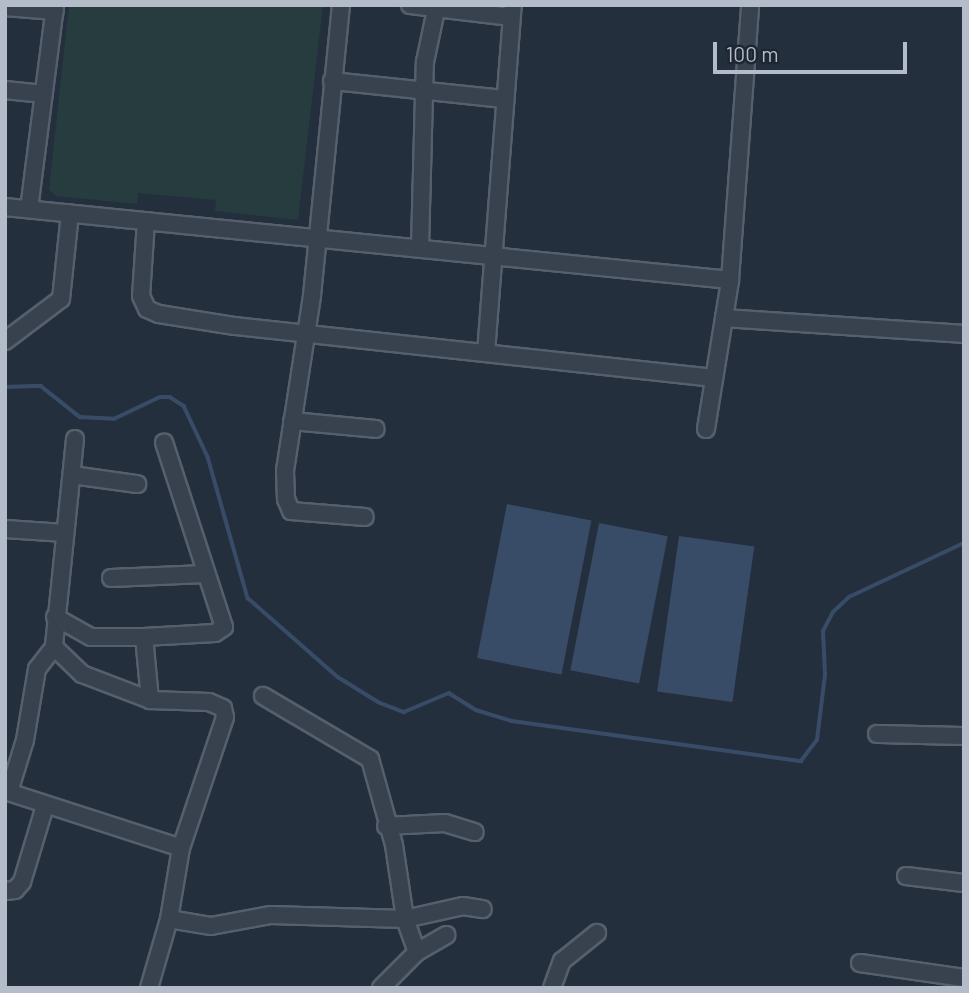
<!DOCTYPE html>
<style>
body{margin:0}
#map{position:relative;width:969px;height:993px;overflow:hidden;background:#242f3e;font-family:Barlow,sans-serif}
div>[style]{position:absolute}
.green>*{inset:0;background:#263c3f}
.water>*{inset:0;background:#394c67;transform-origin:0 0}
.stream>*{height:3.5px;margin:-1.75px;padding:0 1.75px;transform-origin:1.75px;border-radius:1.75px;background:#394c67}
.roads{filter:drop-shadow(2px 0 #565f6c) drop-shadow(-2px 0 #565f6c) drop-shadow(0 2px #565f6c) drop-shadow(0 -2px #565f6c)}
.minor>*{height:16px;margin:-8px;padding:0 8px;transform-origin:8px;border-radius:8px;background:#38414e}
span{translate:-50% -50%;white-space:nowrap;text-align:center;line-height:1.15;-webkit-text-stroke:5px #1d2633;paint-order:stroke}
.frame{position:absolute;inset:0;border:7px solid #b4bcc9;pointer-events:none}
.scale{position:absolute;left:713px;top:42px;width:194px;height:32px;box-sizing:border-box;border:4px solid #b4bcc9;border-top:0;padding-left:9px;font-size:21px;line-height:24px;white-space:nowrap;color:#b4bcc9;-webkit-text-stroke:5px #1d2633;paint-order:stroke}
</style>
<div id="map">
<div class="green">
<i style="clip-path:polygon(69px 5px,323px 5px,298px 220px,215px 211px,216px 200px,138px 193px,137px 204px,56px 196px,49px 190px)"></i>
</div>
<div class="water">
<i style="left:507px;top:504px;width:86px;height:157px;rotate:11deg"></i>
<i style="left:599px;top:523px;width:70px;height:150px;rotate:11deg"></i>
<i style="left:679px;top:536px;width:76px;height:157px;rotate:8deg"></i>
</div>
<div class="stream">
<i style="left:5px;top:387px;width:36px;rotate:-2deg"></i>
<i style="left:41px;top:386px;width:50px;rotate:38.5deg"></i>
<i style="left:80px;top:417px;width:34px;rotate:3deg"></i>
<i style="left:114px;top:419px;width:51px;rotate:-25.6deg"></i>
<i style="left:160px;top:397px;width:10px"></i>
<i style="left:170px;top:397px;width:17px;rotate:33deg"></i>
<i style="left:184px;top:406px;width:56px;rotate:64.8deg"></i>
<i style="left:208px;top:457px;width:147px;rotate:74.2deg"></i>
<i style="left:248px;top:598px;width:120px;rotate:41.3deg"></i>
<i style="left:338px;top:677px;width:49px;rotate:31.8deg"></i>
<i style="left:380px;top:703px;width:26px;rotate:21deg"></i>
<i style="left:404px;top:712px;width:49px;rotate:-22.9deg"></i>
<i style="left:449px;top:693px;width:32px;rotate:32deg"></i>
<i style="left:476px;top:710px;width:38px;rotate:17deg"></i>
<i style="left:512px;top:721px;width:292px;rotate:7.9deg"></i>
<i style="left:801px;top:761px;width:26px;rotate:-53deg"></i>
<i style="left:817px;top:740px;width:65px;rotate:-83deg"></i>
<i style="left:825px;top:675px;width:44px;rotate:-92.6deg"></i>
<i style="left:823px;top:631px;width:21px;rotate:-62deg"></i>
<i style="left:833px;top:612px;width:22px;rotate:-43deg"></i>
<i style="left:849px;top:597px;width:127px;rotate:-25.2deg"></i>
</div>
<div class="roads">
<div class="minor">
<i style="left:341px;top:5px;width:292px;rotate:95.7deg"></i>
<i style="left:312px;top:296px;width:177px;rotate:98.8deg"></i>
<i style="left:285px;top:471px;width:28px;rotate:88deg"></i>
<i style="left:286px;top:499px;width:13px;rotate:67deg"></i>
<i style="left:291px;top:511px;width:74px;rotate:4.6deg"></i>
<i style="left:410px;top:5px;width:102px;rotate:6.8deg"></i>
<i style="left:5px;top:7px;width:50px;rotate:4.6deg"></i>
<i style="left:332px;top:81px;width:172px;rotate:6deg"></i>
<i style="left:5px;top:90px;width:39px;rotate:6deg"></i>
<i style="left:5px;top:207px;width:729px;rotate:5.75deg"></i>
<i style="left:29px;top:209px;width:206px;rotate:-82.7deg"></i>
<i style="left:146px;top:221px;width:75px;rotate:93.8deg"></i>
<i style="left:141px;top:296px;width:14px;rotate:65deg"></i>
<i style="left:147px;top:309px;width:13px;rotate:23deg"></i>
<i style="left:159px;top:314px;width:77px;rotate:9deg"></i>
<i style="left:235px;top:326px;width:481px;rotate:6.2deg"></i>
<i style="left:420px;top:247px;width:185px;rotate:-88.5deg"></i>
<i style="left:425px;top:62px;width:58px;rotate:-78.1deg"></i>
<i style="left:724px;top:318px;width:241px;rotate:3.8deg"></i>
<i style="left:5px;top:341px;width:70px;rotate:-36.9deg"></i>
<i style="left:61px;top:299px;width:86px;rotate:-84deg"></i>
<i style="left:486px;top:353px;width:349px;rotate:-85.6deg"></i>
<i style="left:292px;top:421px;width:84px;rotate:5.4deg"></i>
<i style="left:706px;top:429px;width:151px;rotate:-80.8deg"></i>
<i style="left:730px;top:280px;width:276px;rotate:-85.8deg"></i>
<i style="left:75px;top:439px;width:209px;rotate:95.8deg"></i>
<i style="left:54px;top:647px;width:39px;rotate:44deg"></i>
<i style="left:82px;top:674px;width:73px;rotate:20.9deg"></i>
<i style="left:72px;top:475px;width:66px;rotate:7.9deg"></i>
<i style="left:5px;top:529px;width:60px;rotate:3.8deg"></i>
<i style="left:111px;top:578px;width:94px;rotate:-2.4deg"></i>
<i style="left:55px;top:617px;width:41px;rotate:29.1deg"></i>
<i style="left:91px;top:637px;width:53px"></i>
<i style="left:263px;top:696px;width:124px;rotate:30.5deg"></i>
<i style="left:370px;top:759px;width:89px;rotate:74.4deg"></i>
<i style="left:394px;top:845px;width:75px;rotate:81.5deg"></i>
<i style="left:405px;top:919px;width:35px;rotate:70deg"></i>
<i style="left:877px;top:734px;width:87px;rotate:1.3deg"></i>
<i style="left:5px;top:791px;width:185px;rotate:17.9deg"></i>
<i style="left:9px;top:792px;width:54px;rotate:-72.9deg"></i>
<i style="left:25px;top:740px;width:72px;rotate:-80.4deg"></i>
<i style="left:37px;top:669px;width:28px;rotate:-52deg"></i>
<i style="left:386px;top:826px;width:59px;rotate:-2.9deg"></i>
<i style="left:445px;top:823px;width:31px;rotate:17deg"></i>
<i style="left:906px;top:876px;width:58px;rotate:6.9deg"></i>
<i style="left:5px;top:891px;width:10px;rotate:-6deg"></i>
<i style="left:15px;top:890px;width:11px;rotate:-49deg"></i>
<i style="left:22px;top:882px;width:79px;rotate:-73.2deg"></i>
<i style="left:169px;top:919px;width:43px;rotate:9.5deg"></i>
<i style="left:211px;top:926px;width:61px;rotate:-10.4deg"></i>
<i style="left:271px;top:915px;width:134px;rotate:1.7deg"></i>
<i style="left:405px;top:919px;width:59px;rotate:-12.6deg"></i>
<i style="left:463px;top:906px;width:20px;rotate:9deg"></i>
<i style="left:860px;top:963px;width:105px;rotate:8.2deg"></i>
<i style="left:149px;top:988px;width:72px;rotate:-73.8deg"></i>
<i style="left:169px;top:919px;width:72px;rotate:-80.4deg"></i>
<i style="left:181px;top:848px;width:138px;rotate:-71.4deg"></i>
<i style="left:225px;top:717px;width:9px;rotate:-103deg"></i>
<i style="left:223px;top:708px;width:15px;rotate:-157deg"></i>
<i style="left:209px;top:702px;width:59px;rotate:-178.1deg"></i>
<i style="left:150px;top:700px;width:63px;rotate:-95.4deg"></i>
<i style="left:144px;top:637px;width:71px;rotate:-3.2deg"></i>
<i style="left:215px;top:633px;width:11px;rotate:-34deg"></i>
<i style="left:224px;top:627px;width:194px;rotate:-108deg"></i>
<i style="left:381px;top:988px;width:51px;rotate:-45deg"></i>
<i style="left:417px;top:952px;width:34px;rotate:-30deg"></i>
<i style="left:552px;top:988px;width:29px;rotate:-70deg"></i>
<i style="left:562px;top:961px;width:45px;rotate:-38.7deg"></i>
</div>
</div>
<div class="frame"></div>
<div class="scale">100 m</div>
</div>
